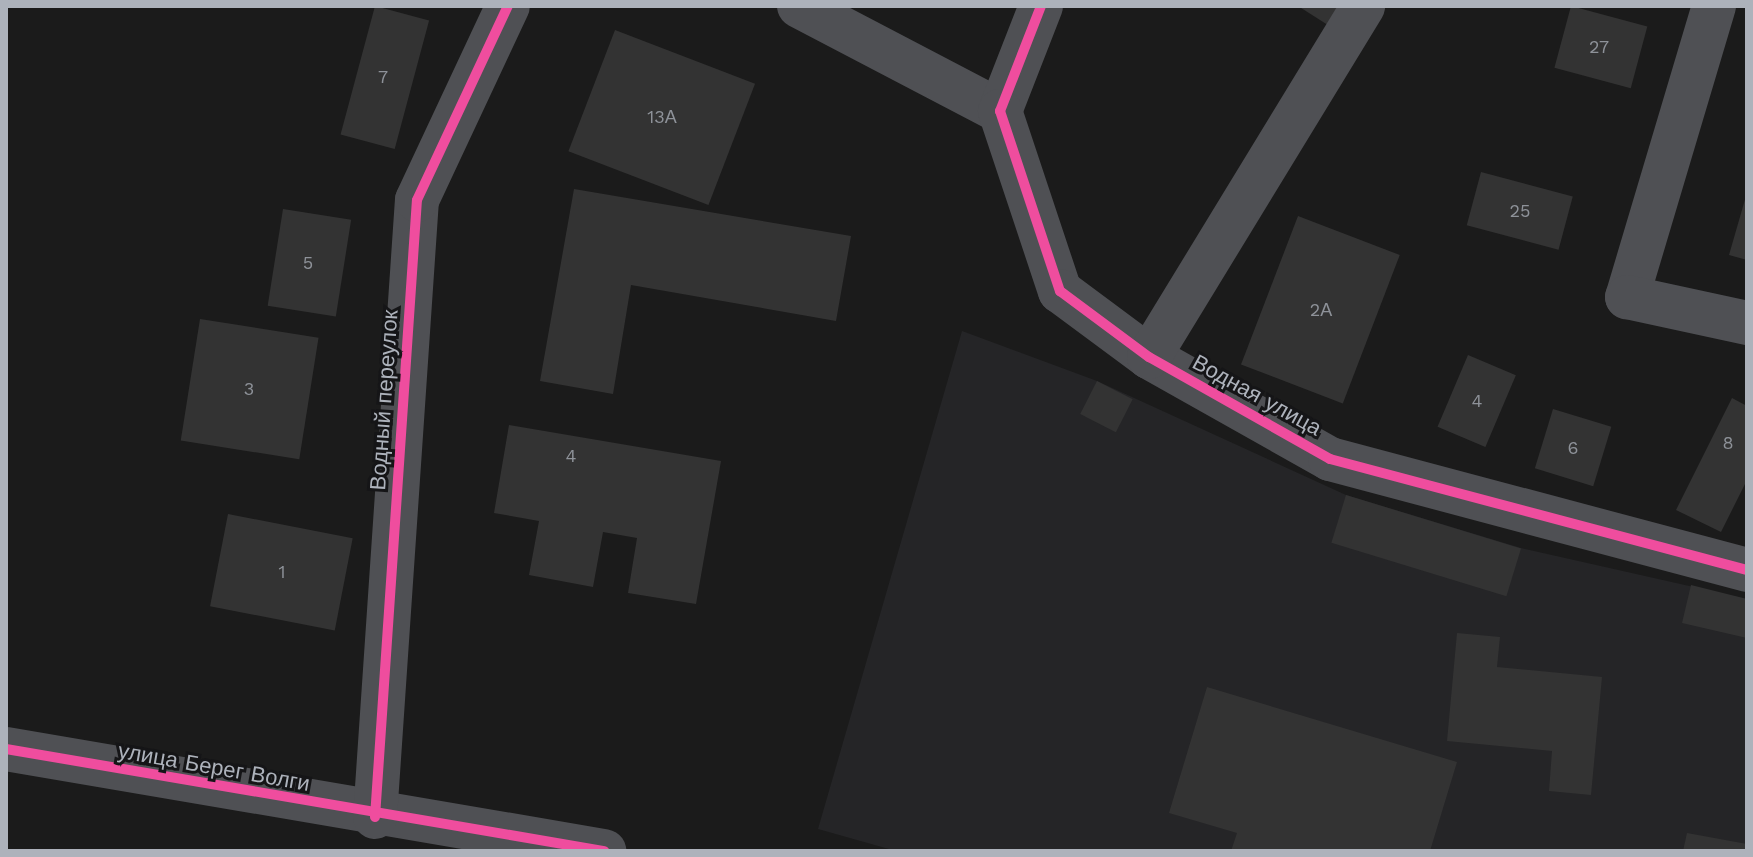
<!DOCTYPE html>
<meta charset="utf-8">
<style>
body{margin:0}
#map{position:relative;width:1753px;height:857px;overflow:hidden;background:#1b1b1b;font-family:"Work Sans",sans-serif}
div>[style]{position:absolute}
.built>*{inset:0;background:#252527}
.building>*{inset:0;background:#333;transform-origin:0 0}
.minor>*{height:44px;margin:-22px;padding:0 22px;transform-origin:22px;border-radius:22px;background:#4f5054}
.cycleway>*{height:10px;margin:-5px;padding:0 5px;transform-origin:5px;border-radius:5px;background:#ef4d9e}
span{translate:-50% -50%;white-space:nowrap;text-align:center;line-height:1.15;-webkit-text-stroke:6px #151517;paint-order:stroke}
.number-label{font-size:18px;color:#8e9299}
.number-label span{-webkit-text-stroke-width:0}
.street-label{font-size:22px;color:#adb2bb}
.frame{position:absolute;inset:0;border:8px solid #adb2bb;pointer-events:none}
</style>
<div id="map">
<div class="built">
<i style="clip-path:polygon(962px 331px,1097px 381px,1346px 495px,1521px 548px,1747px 599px,1747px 851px,896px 851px,818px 829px)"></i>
</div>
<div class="building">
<i style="left:375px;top:6px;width:56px;height:133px;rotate:15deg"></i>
<i style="clip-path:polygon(1298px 6px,1344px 6px,1331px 27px)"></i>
<i style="left:1571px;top:6px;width:79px;height:64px;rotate:15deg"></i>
<i style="left:615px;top:30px;width:150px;height:130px;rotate:21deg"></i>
<i style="left:1481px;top:172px;width:95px;height:55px;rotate:15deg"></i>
<i style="clip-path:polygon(574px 189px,851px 236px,836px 321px,631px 285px,613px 394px,540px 381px)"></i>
<i style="clip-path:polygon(1746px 196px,1747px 196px,1747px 260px,1729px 255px)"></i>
<i style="left:283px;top:209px;width:69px;height:98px;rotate:9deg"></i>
<i style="left:1298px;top:216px;width:109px;height:159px;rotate:21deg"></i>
<i style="left:200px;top:319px;width:120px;height:123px;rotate:9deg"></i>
<i style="left:1468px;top:355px;width:52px;height:78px;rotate:23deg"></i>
<i style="left:1097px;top:381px;width:40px;height:37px;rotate:27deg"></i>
<i style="clip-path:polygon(1732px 398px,1747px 406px,1747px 480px,1721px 532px,1676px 510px)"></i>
<i style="left:1553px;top:409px;width:61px;height:62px;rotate:17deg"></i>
<i style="clip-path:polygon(509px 425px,721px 461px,696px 604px,628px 593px,637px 538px,603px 532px,593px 587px,529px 575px,539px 521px,494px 513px)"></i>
<i style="left:1346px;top:495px;width:183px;height:50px;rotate:17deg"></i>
<i style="left:228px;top:514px;width:127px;height:94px;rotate:11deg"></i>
<i style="clip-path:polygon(1691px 585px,1747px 599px,1747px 638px,1682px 623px)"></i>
<i style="clip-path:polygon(1457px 633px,1500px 637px,1497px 667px,1602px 677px,1591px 795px,1549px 791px,1552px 751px,1447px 741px)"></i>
<i style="clip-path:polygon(1207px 687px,1457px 762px,1430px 851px,1231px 851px,1237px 833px,1169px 813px)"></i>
<i style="clip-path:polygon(1687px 833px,1747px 844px,1747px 851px,1683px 851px)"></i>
</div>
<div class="minor">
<i style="left:799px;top:6px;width:227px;rotate:27.6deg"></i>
<i style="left:1041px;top:6px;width:113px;rotate:111.3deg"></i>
<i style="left:1000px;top:111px;width:190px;rotate:71.6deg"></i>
<i style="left:1060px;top:291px;width:111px;rotate:36.6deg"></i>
<i style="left:1149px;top:357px;width:208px;rotate:29.4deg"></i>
<i style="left:1330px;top:459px;width:432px;rotate:14.9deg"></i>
<i style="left:1714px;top:6px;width:304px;rotate:106.6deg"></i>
<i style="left:1627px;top:297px;width:123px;rotate:12.2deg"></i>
<i style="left:1149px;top:357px;width:411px;rotate:-58.6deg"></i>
<i style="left:6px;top:749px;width:607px;rotate:9.68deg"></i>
<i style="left:375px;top:817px;width:618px;rotate:-86.11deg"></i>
<i style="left:417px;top:200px;width:214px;rotate:-64.9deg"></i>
</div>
<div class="cycleway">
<i style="left:1041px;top:6px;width:113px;rotate:111.3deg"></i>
<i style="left:1000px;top:111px;width:190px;rotate:71.6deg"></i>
<i style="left:1060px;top:291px;width:111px;rotate:36.6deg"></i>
<i style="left:1149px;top:357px;width:208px;rotate:29.4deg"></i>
<i style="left:1330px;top:459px;width:432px;rotate:14.9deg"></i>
<i style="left:6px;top:749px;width:607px;rotate:9.68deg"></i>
<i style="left:375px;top:817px;width:618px;rotate:-86.11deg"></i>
<i style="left:417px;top:200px;width:214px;rotate:-64.9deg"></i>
</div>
<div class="number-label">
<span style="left:1599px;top:47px">27</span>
<span style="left:383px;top:77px">7</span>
<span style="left:662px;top:117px">13А</span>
<span style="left:1520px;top:211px">25</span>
<span style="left:308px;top:263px">5</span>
<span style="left:1321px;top:310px">2А</span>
<span style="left:249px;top:389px">3</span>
<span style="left:1477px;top:401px">4</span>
<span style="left:1728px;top:443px">8</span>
<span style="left:1573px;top:448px">6</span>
<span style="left:571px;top:456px">4</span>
<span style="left:282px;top:572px">1</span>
</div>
<div class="street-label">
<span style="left:1257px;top:395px;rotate:29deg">Водная улица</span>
<span style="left:384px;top:400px;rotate:-86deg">Водный переулок</span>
<span style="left:214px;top:767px;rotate:10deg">улица Берег Волги</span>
</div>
<div class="frame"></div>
</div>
